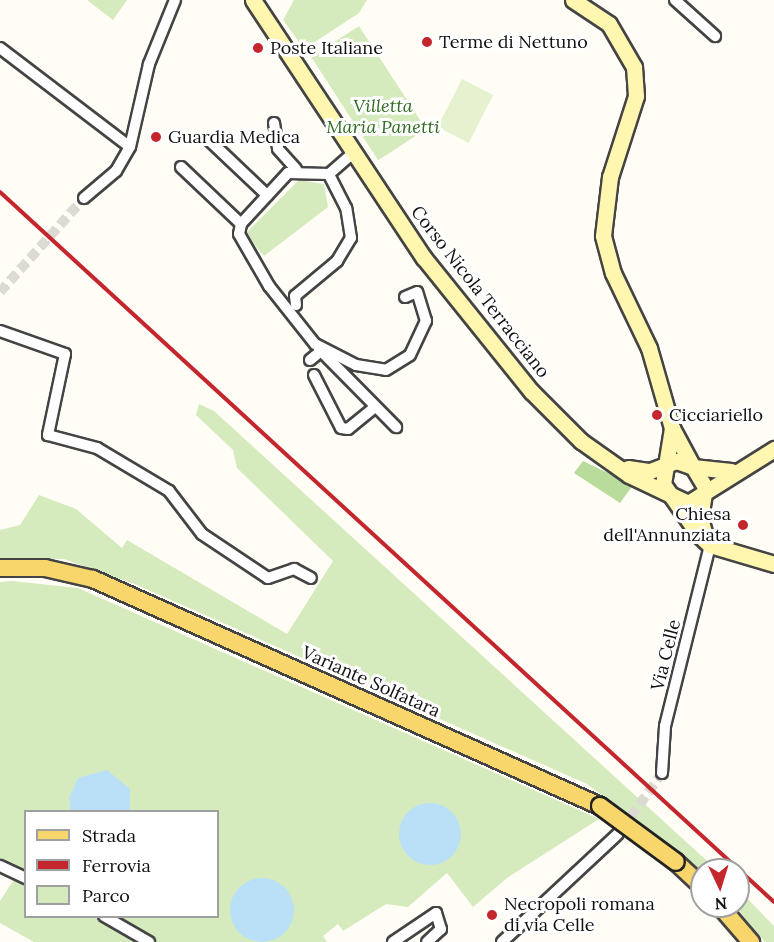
<!DOCTYPE html>
<style>
body{margin:0}
#map{position:relative;width:774px;height:942px;overflow:hidden;background:#fffdf5;font-family:Lora,serif}
div>[style]{position:absolute}
.green>*{inset:0;background:#d5ebbd;transform-origin:0 0}
.forest>*{inset:0;background:#b9dc9c}
.pitch>*{inset:0;background:#e6f2cf;transform-origin:0 0}
.water>*{inset:0;background:#b9e0f7}
.round{border-radius:50%}
.street-tunnel>*{height:10px;margin-top:-5px;transform-origin:0;background:repeating-linear-gradient(90deg,#dbdad3 0 10px,transparent 0 15px)}
.roads{filter:drop-shadow(2px 0 #444) drop-shadow(-2px 0 #444) drop-shadow(0 2px #444) drop-shadow(0 -2px #444)}
.street>*{height:10px;margin:-5px;padding:0 5px;transform-origin:5px;border-radius:5px;background:#fff}
.secondary>*{height:15px;margin:-7.5px;padding:0 7.5px;transform-origin:7.5px;border-radius:7.5px;background:#fff6b0}
.primary>*{height:16px;margin:-8px;padding:0 8px;transform-origin:8px;border-radius:8px;background:#f9d66b}
.rail>*{height:4px;margin:-2px;padding:0 2px;transform-origin:2px;border-radius:2px;background:#c4262e}
.bridges{filter:drop-shadow(2px 0 #222) drop-shadow(-2px 0 #222) drop-shadow(0 2px #222) drop-shadow(0 -2px #222)}
.primary-bridge>*{height:16px;margin:-8px;padding:0 8px;transform-origin:8px;border-radius:8px;background:#f9d66b}
.dots>*{width:16px;height:16px;translate:-50% -50%;box-sizing:border-box;border:3px solid #fff;border-radius:50%}
span{translate:-50% -50%;white-space:nowrap;text-align:center;line-height:1.15;-webkit-text-stroke:6px #fff;paint-order:stroke}
.poi-label{font-size:18px;color:#111}
.left{translate:0 -50%;text-align:left}
.right{translate:-100% -50%;text-align:right}
.park-label{font-size:18px;color:#2f6b1f;font-style:italic}
.street-label{font-size:18px;color:#111}
.legend{position:absolute;left:24px;top:810px;width:195px;height:108px;box-sizing:border-box;background:#fff;border:2px solid #a0a0a0;margin:0;padding:8px 10px;list-style:none;font-size:18px;color:#111}
.legend li{display:flex;align-items:center;gap:12px;height:30px}
.legend b{width:30px;border:2px solid #a0a0a0}
.north{position:absolute;left:690px;top:858px;width:60px;height:60px;box-sizing:border-box;background:#fff;border:2px solid #a0a0a0;border-radius:50%;rotate:176deg;font-size:16px;font-weight:700;line-height:24px;text-align:center;color:#111}
.north::after{content:'';display:block;margin:auto;width:21px;height:27px;background:#c4262e;clip-path:polygon(50% 0,100% 100%,50% 72%,0 100%)}
</style>
<div id="map">
<div class="green">
<i style="clip-path:polygon(87px 0,127px 0,113px 20px)"></i>
<i style="clip-path:polygon(294px 0,367px 0,359px 13px,304px 49px,283px 20px)"></i>
<i style="left:359px;top:26px;width:123px;height:57px;rotate:57deg"></i>
<i style="clip-path:polygon(299px 180px,324px 184px,328px 207px,264px 256px,245px 234px)"></i>
<i style="clip-path:polygon(199px 404px,214px 411px,717px 870px,702px 871px,587px 784px,137px 585px,64px 559px,0 558px,0 530px,20px 525px,39px 495px,76px 509px,122px 548px,127px 540px,287px 634px,333px 561px,237px 468px,233px 450px,196px 415px)"></i>
<i style="clip-path:polygon(12px 581px,78px 588px,599px 819px,507px 878px,473px 907px,447px 873px,408px 907px,386px 904px,343px 931px,338px 924px,323px 936px,327px 942px,155px 942px,111px 917px,218px 916px,218px 812px,26px 812px,25px 875px,0 863px,0 582px)"></i>
<i style="clip-path:polygon(15px 878px,25px 883px,26px 916px,93px 917px,136px 942px,34px 942px,0 923px,0 901px)"></i>
<i style="clip-path:polygon(738px 889px,774px 926px,774px 942px,765px 942px,735px 906px)"></i>
</div>
<div class="forest">
<i style="clip-path:polygon(583px 461px,633px 485px,620px 503px,574px 473px)"></i>
</div>
<div class="pitch">
<i style="left:462px;top:79px;width:35px;height:54px;rotate:27deg"></i>
</div>
<div class="water">
<i style="clip-path:polygon(107px 770px,130px 789px,130px 811px,71px 811px,69px 798px,78px 778px)"></i>
<i class="round" style="left:399px;top:803px;width:62px;height:62px"></i>
<i class="round" style="left:230px;top:878px;width:64px;height:64px"></i>
</div>
<div class="street-tunnel">
<i style="left:0;top:292px;width:126px;rotate:-48.2deg"></i>
<i style="left:622px;top:829px;width:69px;rotate:-54.5deg"></i>
</div>
<div class="roads">
<div class="street">
<i style="left:675px;top:0;width:54px;rotate:42deg"></i>
<i style="left:0;top:48px;width:163px;rotate:37.3deg"></i>
<i style="left:274px;top:123px;width:26px;rotate:81deg"></i>
<i style="left:278px;top:149px;width:27px;rotate:48deg"></i>
<i style="left:210px;top:141px;width:79px;rotate:43.5deg"></i>
<i style="left:181px;top:167px;width:83px;rotate:43.5deg"></i>
<i style="left:329px;top:174px;width:41px;rotate:-178.6deg"></i>
<i style="left:288px;top:173px;width:69px;rotate:132.7deg"></i>
<i style="left:241px;top:224px;width:10px;rotate:101deg"></i>
<i style="left:239px;top:234px;width:60px;rotate:60deg"></i>
<i style="left:269px;top:286px;width:74px;rotate:51.6deg"></i>
<i style="left:315px;top:344px;width:46px;rotate:27.1deg"></i>
<i style="left:356px;top:365px;width:30px;rotate:9deg"></i>
<i style="left:386px;top:370px;width:28px;rotate:-32deg"></i>
<i style="left:410px;top:355px;width:38px;rotate:-65deg"></i>
<i style="left:426px;top:321px;width:30px;rotate:-107deg"></i>
<i style="left:417px;top:292px;width:13px;rotate:157deg"></i>
<i style="left:84px;top:198px;width:42px;rotate:-40.2deg"></i>
<i style="left:116px;top:171px;width:28px;rotate:-60deg"></i>
<i style="left:130px;top:147px;width:85px;rotate:-77.1deg"></i>
<i style="left:149px;top:64px;width:69px;rotate:-67.9deg"></i>
<i style="left:296px;top:305px;width:9px;rotate:-96deg"></i>
<i style="left:295px;top:296px;width:55px;rotate:-39.8deg"></i>
<i style="left:337px;top:261px;width:27px;rotate:-59deg"></i>
<i style="left:351px;top:238px;width:30px;rotate:-99deg"></i>
<i style="left:346px;top:208px;width:38px;rotate:-117deg"></i>
<i style="left:329px;top:174px;width:33px;rotate:-41deg"></i>
<i style="left:0;top:331px;width:69px;rotate:19.5deg"></i>
<i style="left:65px;top:354px;width:83px;rotate:101.9deg"></i>
<i style="left:48px;top:435px;width:51px;rotate:14.9deg"></i>
<i style="left:97px;top:448px;width:84px;rotate:30.8deg"></i>
<i style="left:169px;top:491px;width:54px;rotate:52.5deg"></i>
<i style="left:202px;top:534px;width:79px;rotate:33.7deg"></i>
<i style="left:268px;top:578px;width:28px;rotate:-19deg"></i>
<i style="left:294px;top:569px;width:19px;rotate:28deg"></i>
<i style="left:319px;top:349px;width:110px;rotate:45.4deg"></i>
<i style="left:310px;top:360px;width:14px;rotate:-39deg"></i>
<i style="left:314px;top:375px;width:59px;rotate:63deg"></i>
<i style="left:341px;top:428px;width:7px;rotate:8deg"></i>
<i style="left:348px;top:429px;width:35px;rotate:-39deg"></i>
<i style="left:662px;top:773px;width:47px;rotate:-86.3deg"></i>
<i style="left:665px;top:726px;width:187px;rotate:-76deg"></i>
<i style="left:0;top:866px;width:29px;rotate:25deg"></i>
<i style="left:104px;top:916px;width:52px;rotate:30deg"></i>
<i style="left:393px;top:942px;width:52px;rotate:-34deg"></i>
<i style="left:436px;top:913px;width:17px;rotate:73deg"></i>
<i style="left:441px;top:929px;width:19px;rotate:137deg"></i>
<i style="left:502px;top:942px;width:158px;rotate:-43deg"></i>
</div>
<div class="secondary">
<i style="left:253px;top:0;width:310px;rotate:56.5deg"></i>
<i style="left:424px;top:258px;width:171px;rotate:51.2deg"></i>
<i style="left:531px;top:391px;width:71px;rotate:45deg"></i>
<i style="left:581px;top:441px;width:59px;rotate:35.3deg"></i>
<i style="left:629px;top:475px;width:65px;rotate:25.4deg"></i>
<i style="left:688px;top:503px;width:102px;rotate:-32.1deg"></i>
<i style="left:573px;top:0;width:43px;rotate:33.7deg"></i>
<i style="left:609px;top:24px;width:50px;rotate:59.8deg"></i>
<i style="left:634px;top:67px;width:29px;rotate:86deg"></i>
<i style="left:636px;top:96px;width:85px;rotate:107.8deg"></i>
<i style="left:610px;top:177px;width:59px;rotate:96.8deg"></i>
<i style="left:603px;top:236px;width:38px;rotate:75deg"></i>
<i style="left:613px;top:273px;width:83px;rotate:64.4deg"></i>
<i style="left:649px;top:348px;width:83px;rotate:74deg"></i>
<i style="left:672px;top:428px;width:44px;rotate:61.7deg"></i>
<i style="left:672px;top:428px;width:57px;rotate:99.1deg"></i>
<i style="left:663px;top:484px;width:61px;rotate:55deg"></i>
<i style="left:698px;top:534px;width:16px;rotate:43deg"></i>
<i style="left:710px;top:545px;width:67px;rotate:16.5deg"></i>
<i style="left:693px;top:467px;width:38px;rotate:6deg"></i>
<i style="left:628px;top:468px;width:22px;rotate:8deg"></i>
<i style="left:650px;top:471px;width:28px;rotate:-21deg"></i>
<i style="left:676px;top:461px;width:18px;rotate:19deg"></i>
<i style="left:693px;top:467px;width:23px;rotate:59deg"></i>
<i style="left:705px;top:487px;width:31px;rotate:99deg"></i>
<i style="left:700px;top:518px;width:22px;rotate:74deg"></i>
</div>
<div class="primary">
<i style="left:0;top:568px;width:45px"></i>
<i style="left:45px;top:568px;width:49px;rotate:12.9deg"></i>
<i style="left:93px;top:579px;width:555px;rotate:24.12deg"></i>
<i style="left:676px;top:862px;width:35px;rotate:43deg"></i>
<i style="left:720px;top:906px;width:48px;rotate:49.3deg"></i>
</div>
</div>
<div class="rail">
<i style="left:0;top:192px;width:1050px;rotate:42.53deg"></i>
</div>
<div class="bridges">
<div class="primary-bridge">
<i style="left:600px;top:806px;width:94px;rotate:36.4deg"></i>
</div>
</div>
<div class="dots">
<i style="left:427px;top:42px;background:#c4262e"></i>
<i style="left:258px;top:48px;background:#c4262e"></i>
<i style="left:156px;top:137px;background:#c4262e"></i>
<i style="left:657px;top:415px;background:#c4262e"></i>
<i style="left:743px;top:525px;background:#c4262e"></i>
<i style="left:492px;top:915px;background:#c4262e"></i>
</div>
<div class="poi-label">
<span class="left" style="left:439px;top:42px">Terme di Nettuno</span>
<span class="left" style="left:270px;top:48px">Poste Italiane</span>
<span class="left" style="left:168px;top:137px">Guardia Medica</span>
<span class="left" style="left:669px;top:415px">Cicciariello</span>
<span class="right" style="left:731px;top:525px">Chiesa<br>dell'Annunziata</span>
<span class="left" style="left:504px;top:915px">Necropoli romana<br>di via Celle</span>
</div>
<div class="park-label">
<span style="left:383px;top:117px">Villetta<br>Maria Panetti</span>
</div>
<div class="street-label">
<span style="left:480px;top:292px;rotate:52deg">Corso Nicola Terracciano</span>
<span style="left:666px;top:655px;rotate:-76deg">Via Celle</span>
<span style="left:371px;top:682px;rotate:24deg">Variante Solfatara</span>
</div>
<ul class="legend">
<li><b style="height:8px;background:#f9d66b"></b>Strada</li>
<li><b style="height:8px;background:#c4262e"></b>Ferrovia</li>
<li><b style="height:16px;background:#d5ebbd"></b>Parco</li>
</ul>
<div class="north">N</div>
</div>
